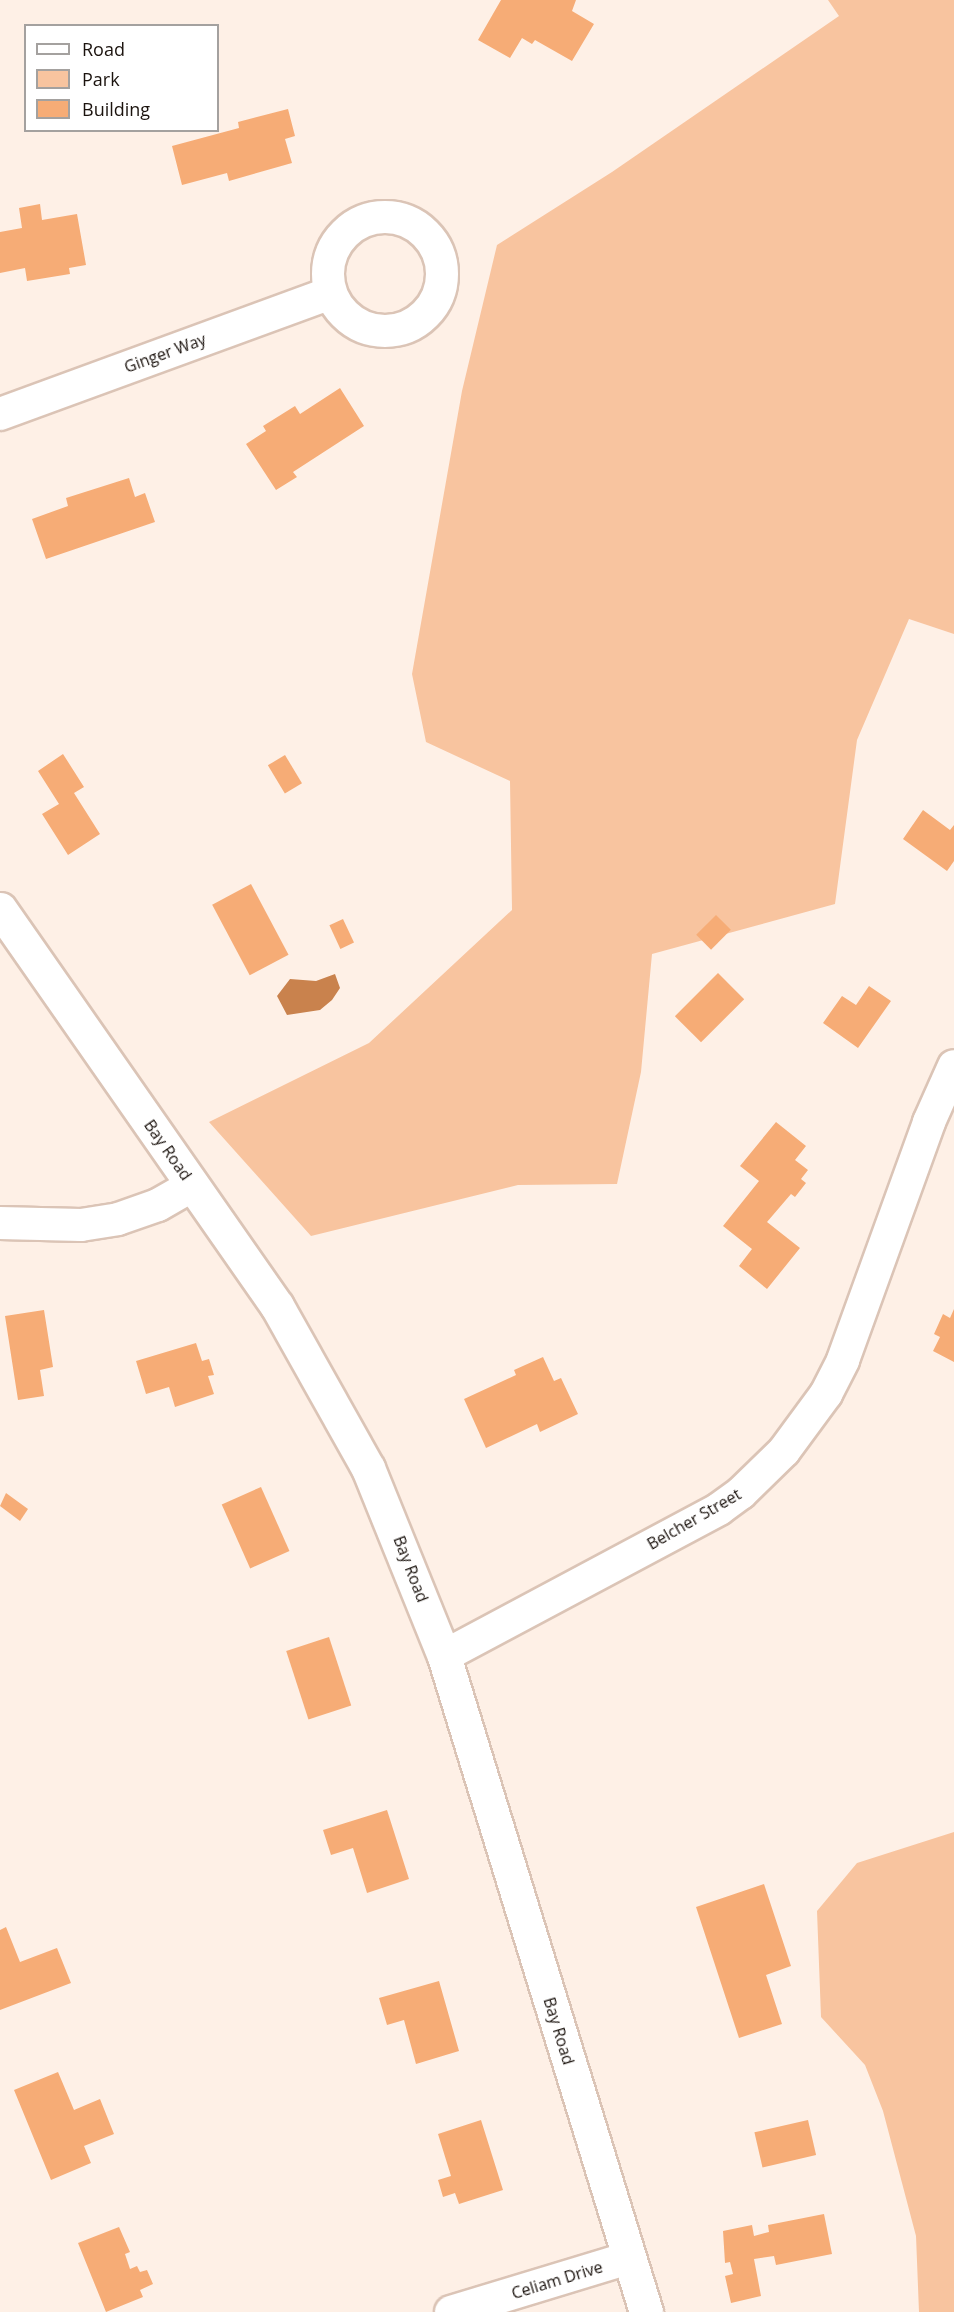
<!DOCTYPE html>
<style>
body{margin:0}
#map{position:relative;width:954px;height:2312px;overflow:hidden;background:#fef0e6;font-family:"Open Sans",sans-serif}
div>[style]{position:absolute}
.green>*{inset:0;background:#f8c49f}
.water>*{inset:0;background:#c9824d}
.building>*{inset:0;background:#f6ac76;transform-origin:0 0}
.roads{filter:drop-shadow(2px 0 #dbc4b6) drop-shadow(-2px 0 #dbc4b6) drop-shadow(0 2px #dbc4b6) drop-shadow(0 -2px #dbc4b6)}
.minor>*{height:32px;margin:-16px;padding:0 16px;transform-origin:16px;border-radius:16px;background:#fff}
.minor>.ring{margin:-16px;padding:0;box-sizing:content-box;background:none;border:32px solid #fff;border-radius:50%}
.secondary>*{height:33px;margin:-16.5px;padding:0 16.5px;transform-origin:16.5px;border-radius:16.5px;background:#fff}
span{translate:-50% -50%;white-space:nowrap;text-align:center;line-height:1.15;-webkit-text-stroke:4.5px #fff;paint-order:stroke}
.street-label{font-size:16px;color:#1b130e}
.legend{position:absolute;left:24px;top:24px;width:195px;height:108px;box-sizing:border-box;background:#fff;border:2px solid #a4a19f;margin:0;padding:8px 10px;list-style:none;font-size:18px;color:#1b130e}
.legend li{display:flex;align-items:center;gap:12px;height:30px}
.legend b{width:30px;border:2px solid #a4a19f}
</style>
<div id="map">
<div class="green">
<i style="clip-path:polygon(828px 0,954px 0,954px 634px,909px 619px,857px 740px,835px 904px,652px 954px,641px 1072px,617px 1184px,518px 1185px,311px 1236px,209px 1122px,369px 1043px,512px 910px,510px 781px,426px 742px,412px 674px,462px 391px,497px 245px,612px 172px,839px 16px)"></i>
<i style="clip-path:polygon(954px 1832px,954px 2312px,919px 2312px,916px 2236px,883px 2111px,865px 2065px,821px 2017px,817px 1911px,857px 1863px)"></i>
</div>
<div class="water">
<i style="clip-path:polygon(335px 974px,340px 988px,332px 1000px,320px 1010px,287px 1015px,277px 996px,290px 979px,316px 981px)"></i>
</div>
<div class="building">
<i style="clip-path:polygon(501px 0,576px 0,572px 11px,594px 24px,572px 61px,535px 40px,532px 44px,522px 38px,510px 58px,478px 40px)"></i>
<i style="clip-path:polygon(288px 109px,295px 136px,285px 139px,292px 163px,229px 181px,227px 173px,182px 185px,172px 146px,239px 128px,238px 122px)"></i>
<i style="clip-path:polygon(40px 204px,42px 220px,77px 214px,86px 265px,69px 268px,70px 274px,27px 281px,25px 268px,0 273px,0 232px,22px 228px,19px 208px)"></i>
<i style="clip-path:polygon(340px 388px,364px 426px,293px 472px,297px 477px,276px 490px,246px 444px,266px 431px,263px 426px,295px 406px,300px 414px)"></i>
<i style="clip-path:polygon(129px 478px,135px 497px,145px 493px,155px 522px,46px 559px,32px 519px,68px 506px,66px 498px)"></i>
<i style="clip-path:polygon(63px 754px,84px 787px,74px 793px,100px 834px,68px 855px,42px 814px,59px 804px,38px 771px)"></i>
<i style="left:285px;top:755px;width:33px;height:20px;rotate:59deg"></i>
<i style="clip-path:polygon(923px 810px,950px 830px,954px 825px,954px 861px,947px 871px,903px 839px)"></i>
<i style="left:251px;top:884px;width:80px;height:44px;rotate:62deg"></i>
<i style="left:716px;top:915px;width:21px;height:28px;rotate:45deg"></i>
<i style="left:343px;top:919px;width:26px;height:15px;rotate:65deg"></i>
<i style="left:718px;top:973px;width:37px;height:61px;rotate:45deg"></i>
<i style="clip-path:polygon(869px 986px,891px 1001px,858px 1048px,823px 1023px,842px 996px,856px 1005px)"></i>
<i style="clip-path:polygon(776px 1122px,806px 1146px,795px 1160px,808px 1170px,801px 1179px,806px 1183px,795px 1197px,791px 1194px,767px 1222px,800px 1248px,767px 1289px,739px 1266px,752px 1249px,723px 1226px,759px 1181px,740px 1166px)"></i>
<i style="clip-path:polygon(954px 1309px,954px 1362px,933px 1351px,940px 1337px,934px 1334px,943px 1314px,950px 1318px)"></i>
<i style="clip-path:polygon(44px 1310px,53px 1367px,40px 1370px,44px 1396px,18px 1400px,5px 1316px)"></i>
<i style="clip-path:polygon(196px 1343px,202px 1361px,209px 1359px,214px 1375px,208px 1376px,214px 1394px,175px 1407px,169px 1387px,146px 1394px,136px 1361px)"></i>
<i style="clip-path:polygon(543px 1357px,554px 1381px,561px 1378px,578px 1414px,540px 1432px,537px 1424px,486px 1448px,464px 1399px,516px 1375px,514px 1370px)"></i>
<i style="left:261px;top:1487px;width:70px;height:43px;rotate:66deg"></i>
<i style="clip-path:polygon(6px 1493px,28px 1509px,20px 1521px,0 1506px)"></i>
<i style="left:329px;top:1637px;width:72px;height:45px;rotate:72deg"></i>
<i style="clip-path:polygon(387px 1810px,409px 1879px,367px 1893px,353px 1848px,331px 1855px,323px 1830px)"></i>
<i style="clip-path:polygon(764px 1884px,791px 1966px,766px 1975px,782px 2024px,739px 2038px,696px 1907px)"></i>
<i style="clip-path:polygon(6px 1927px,20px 1962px,57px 1948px,71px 1983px,0 2010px,0 1930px)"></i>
<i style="clip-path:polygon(439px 1981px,459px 2051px,416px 2064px,404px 2020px,387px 2025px,379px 1998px)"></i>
<i style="clip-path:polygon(58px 2072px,74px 2110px,100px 2099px,114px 2134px,84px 2146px,91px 2163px,51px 2180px,14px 2090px)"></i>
<i style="clip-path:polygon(481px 2120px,503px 2190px,459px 2204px,455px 2193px,443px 2197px,438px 2180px,451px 2176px,438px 2134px)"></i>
<i style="left:808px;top:2120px;width:36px;height:55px;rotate:77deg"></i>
<i style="clip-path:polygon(824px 2214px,832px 2254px,776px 2265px,774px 2256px,754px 2259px,761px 2296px,731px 2303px,725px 2276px,733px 2274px,730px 2262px,725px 2263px,723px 2231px,752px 2225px,754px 2236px,769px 2232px,768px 2225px)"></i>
<i style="clip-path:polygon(119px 2227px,130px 2252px,125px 2254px,130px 2269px,137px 2266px,140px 2272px,147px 2270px,153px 2284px,140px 2290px,143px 2297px,106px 2312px,78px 2243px)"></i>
</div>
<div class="roads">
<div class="minor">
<i class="ring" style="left:328px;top:217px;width:82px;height:82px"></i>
<i style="left:0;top:414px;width:351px;rotate:-20.1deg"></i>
<i style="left:0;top:1223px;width:81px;rotate:1.4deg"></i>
<i style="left:81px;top:1225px;width:37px;rotate:-9deg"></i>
<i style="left:118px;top:1219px;width:42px;rotate:-19.3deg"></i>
<i style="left:158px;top:1205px;width:40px;rotate:-29.7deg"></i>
<i style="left:444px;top:1656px;width:312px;rotate:-28.1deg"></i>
<i style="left:719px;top:1509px;width:27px;rotate:-36deg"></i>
<i style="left:741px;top:1493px;width:60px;rotate:-44.3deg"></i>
<i style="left:784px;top:1451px;width:71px;rotate:-53.6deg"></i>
<i style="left:826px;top:1394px;width:38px;rotate:-63deg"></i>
<i style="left:843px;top:1360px;width:253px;rotate:-70.1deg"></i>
<i style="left:929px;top:1122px;width:61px;rotate:-65.9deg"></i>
<i style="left:451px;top:2312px;width:186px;rotate:-16.9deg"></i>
</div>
<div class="secondary">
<i style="left:0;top:909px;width:484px;rotate:55.1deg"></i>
<i style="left:277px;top:1306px;width:186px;rotate:60.7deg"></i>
<i style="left:368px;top:1468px;width:203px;rotate:68deg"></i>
<i style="left:444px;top:1656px;width:686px;rotate:72.88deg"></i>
</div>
</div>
<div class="street-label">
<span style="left:165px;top:353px;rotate:-20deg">Ginger Way</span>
<span style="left:168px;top:1150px;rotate:55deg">Bay Road</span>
<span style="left:694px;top:1519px;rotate:-30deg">Belcher Street</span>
<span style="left:411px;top:1569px;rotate:69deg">Bay Road</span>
<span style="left:559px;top:2031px;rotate:73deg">Bay Road</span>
<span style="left:557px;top:2280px;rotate:-17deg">Celiam Drive</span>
</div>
<ul class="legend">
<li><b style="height:8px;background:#fff"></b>Road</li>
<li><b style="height:16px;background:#f8c49f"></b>Park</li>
<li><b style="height:16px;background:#f6ac76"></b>Building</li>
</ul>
</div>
